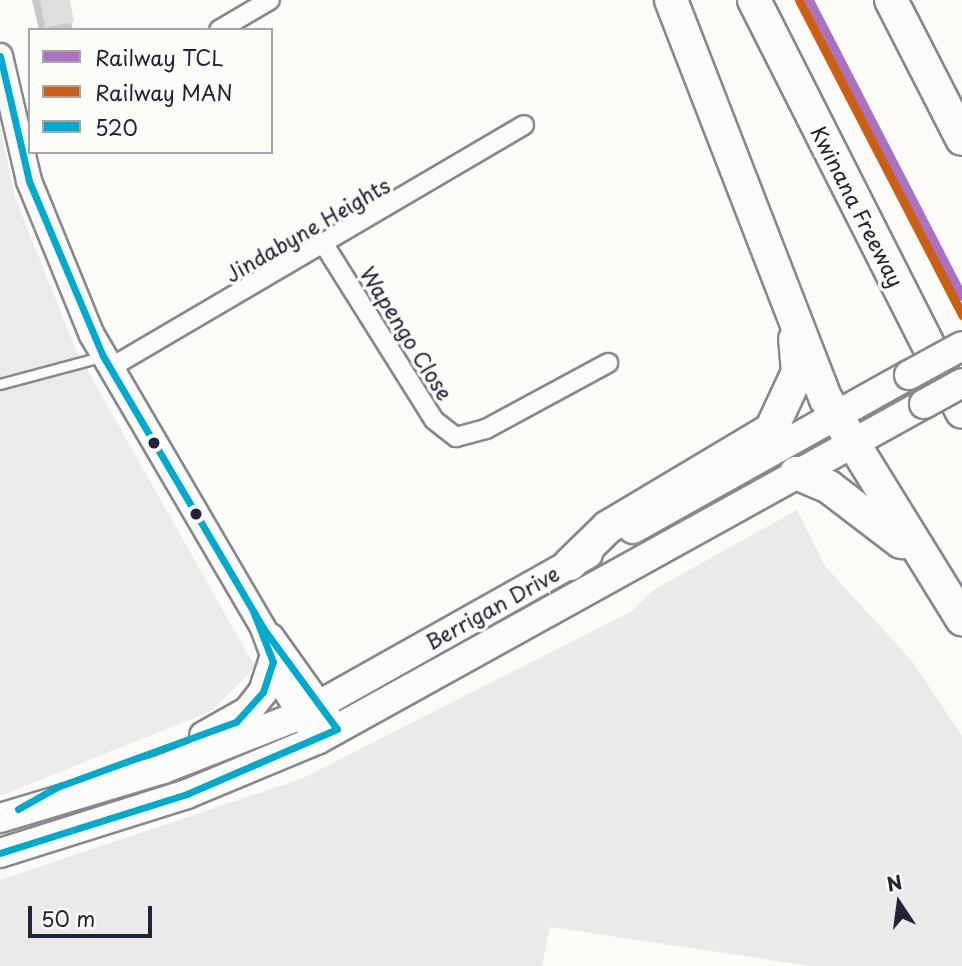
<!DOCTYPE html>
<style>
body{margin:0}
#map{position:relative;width:962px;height:966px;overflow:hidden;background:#fcfbf8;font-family:"Playpen Sans",sans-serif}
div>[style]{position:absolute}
.built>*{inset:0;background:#ebebe9}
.green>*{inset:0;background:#ebeae8}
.shadow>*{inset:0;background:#0003}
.building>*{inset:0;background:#dfdedd}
.roads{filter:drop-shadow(2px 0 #88888c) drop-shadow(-2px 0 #88888c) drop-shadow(0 2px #88888c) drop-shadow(0 -2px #88888c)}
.lane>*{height:9px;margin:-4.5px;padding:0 4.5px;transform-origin:4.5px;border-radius:4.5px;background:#fbfbf9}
.street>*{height:18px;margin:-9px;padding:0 9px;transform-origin:9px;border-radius:9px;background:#fbfbf9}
.secondary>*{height:24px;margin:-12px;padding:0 12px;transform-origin:12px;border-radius:12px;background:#fbfbf9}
.primary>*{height:28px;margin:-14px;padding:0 14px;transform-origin:14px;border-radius:14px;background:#fbfbf9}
.highway>*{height:32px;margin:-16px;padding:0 16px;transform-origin:16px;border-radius:16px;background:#fbfbf9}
.bridges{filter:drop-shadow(2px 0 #88888c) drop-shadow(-2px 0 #88888c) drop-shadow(0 2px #88888c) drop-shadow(0 -2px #88888c)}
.primary-bridge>*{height:28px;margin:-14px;padding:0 14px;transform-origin:14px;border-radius:14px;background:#fbfbf9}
.bus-1>*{height:7px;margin:-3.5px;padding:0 3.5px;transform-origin:3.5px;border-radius:3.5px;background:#00a9ce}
.rail-1>*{height:9px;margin:-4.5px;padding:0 4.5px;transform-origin:4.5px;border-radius:4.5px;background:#ab72c2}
.rail-2>*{height:9px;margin:-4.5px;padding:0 4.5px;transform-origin:4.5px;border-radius:4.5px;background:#cb6015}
.dots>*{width:19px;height:19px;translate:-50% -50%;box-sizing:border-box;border:4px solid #fdfcf7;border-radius:50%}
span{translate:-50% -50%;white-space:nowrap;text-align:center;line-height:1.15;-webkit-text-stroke:7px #fdfcf7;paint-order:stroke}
.street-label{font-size:21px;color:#22223b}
.legend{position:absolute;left:28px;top:28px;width:245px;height:126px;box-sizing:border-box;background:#fdfcf7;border:2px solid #a5a5ac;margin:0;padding:9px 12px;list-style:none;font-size:21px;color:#22223b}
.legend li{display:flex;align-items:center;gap:14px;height:35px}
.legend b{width:35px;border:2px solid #a5a5ac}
.north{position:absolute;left:864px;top:868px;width:70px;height:70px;-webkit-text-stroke:5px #fdfcf7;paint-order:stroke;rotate:347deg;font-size:19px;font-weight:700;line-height:28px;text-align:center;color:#22223b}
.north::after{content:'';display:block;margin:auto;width:24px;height:32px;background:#22223b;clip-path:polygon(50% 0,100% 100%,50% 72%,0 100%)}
.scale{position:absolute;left:28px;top:906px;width:124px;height:32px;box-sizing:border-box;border:4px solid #22223b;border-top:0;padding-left:9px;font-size:21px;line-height:24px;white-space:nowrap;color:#22223b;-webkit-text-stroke:5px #fdfcf7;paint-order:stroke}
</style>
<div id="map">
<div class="built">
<i style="clip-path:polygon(0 127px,15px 197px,76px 350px,255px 667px,211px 711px,0 796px)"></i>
</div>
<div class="green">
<i style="clip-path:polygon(797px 510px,825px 566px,912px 661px,962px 736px,962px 966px,810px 966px,550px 927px,542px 966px,0 966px,0 880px,301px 779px,632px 611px,655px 589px)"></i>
</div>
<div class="shadow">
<i style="clip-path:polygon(32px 0,66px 0,73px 30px,39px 30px)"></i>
</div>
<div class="building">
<i style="clip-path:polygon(40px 0,70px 0,74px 22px,45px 28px)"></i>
</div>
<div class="roads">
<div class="lane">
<i style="left:0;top:384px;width:105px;rotate:-15deg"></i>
</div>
<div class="street">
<i style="left:219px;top:30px;width:59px;rotate:-30.5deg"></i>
<i style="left:325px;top:246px;width:205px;rotate:57.9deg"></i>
<i style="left:434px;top:420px;width:28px;rotate:38deg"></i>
<i style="left:456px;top:437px;width:31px;rotate:-15deg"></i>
<i style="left:486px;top:429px;width:139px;rotate:-28.4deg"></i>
<i style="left:110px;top:368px;width:480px;rotate:-30.4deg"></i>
</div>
<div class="secondary">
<i style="left:0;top:56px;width:128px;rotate:76.9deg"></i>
<i style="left:29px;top:181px;width:166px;rotate:67.8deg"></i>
<i style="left:92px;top:335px;width:339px;rotate:59.7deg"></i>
<i style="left:263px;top:628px;width:69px;rotate:69.7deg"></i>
<i style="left:287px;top:693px;width:45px;rotate:57.7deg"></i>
<i style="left:271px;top:636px;width:103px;rotate:54.5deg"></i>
</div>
<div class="primary">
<i style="left:633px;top:529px;width:316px;rotate:-29.2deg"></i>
<i style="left:204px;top:736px;width:51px;rotate:-29.6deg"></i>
<i style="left:248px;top:711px;width:24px;rotate:-52deg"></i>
<i style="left:263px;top:692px;width:32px;rotate:-72deg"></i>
<i style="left:0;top:818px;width:170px;rotate:-16.7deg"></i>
<i style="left:163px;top:769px;width:148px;rotate:-21.4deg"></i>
<i style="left:301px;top:715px;width:329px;rotate:-29.3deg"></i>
<i style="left:0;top:853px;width:196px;rotate:-17.5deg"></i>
<i style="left:187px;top:794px;width:141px;rotate:-22.6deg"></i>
<i style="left:317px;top:740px;width:694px;rotate:-28.97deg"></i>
</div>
<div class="highway">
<i style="left:671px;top:0;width:428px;rotate:68.8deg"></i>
<i style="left:826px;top:399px;width:259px;rotate:58.3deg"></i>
<i style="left:754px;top:0;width:461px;rotate:63.2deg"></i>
<i style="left:891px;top:0;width:156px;rotate:62.9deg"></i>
<i style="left:796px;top:473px;width:36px;rotate:23deg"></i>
<i style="left:829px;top:487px;width:91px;rotate:37.4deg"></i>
<i style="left:570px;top:564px;width:53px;rotate:-44.2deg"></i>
<i style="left:608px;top:527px;width:190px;rotate:-30.8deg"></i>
<i style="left:771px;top:430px;width:64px;rotate:-65deg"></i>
<i style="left:798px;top:372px;width:33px;rotate:-95deg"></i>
</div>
</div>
<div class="bridges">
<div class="primary-bridge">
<i style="left:909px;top:375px;width:60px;rotate:-28.7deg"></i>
<i style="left:924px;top:404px;width:43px;rotate:-28.9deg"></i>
</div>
</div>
<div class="bus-1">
<i style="left:0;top:56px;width:128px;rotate:76.9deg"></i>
<i style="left:29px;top:181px;width:190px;rotate:67.1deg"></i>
<i style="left:103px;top:356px;width:316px;rotate:59.5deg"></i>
<i style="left:263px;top:628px;width:125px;rotate:53.8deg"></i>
<i style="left:337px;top:729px;width:163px;rotate:156.6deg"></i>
<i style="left:187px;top:794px;width:196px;rotate:162.5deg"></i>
<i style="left:18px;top:809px;width:45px;rotate:-29.4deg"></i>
<i style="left:57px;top:787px;width:190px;rotate:-20deg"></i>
<i style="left:236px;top:722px;width:40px;rotate:-48deg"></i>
<i style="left:263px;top:692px;width:32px;rotate:-72deg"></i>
<i style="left:273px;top:662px;width:55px;rotate:-111.4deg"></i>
</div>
<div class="rail-1">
<i style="left:809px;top:0;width:333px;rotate:62.7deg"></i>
</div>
<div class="rail-2">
<i style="left:799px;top:0;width:355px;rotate:62.6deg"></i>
</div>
<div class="dots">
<i style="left:154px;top:443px;background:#22223b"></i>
<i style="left:196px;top:514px;background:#22223b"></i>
</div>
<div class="street-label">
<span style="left:858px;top:206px;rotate:63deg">Kwinana Freeway</span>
<span style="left:307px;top:229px;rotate:-30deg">Jindabyne Heights</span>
<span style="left:407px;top:333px;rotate:58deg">Wapengo Close</span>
<span style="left:492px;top:607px;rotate:-29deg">Berrigan Drive</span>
</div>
<ul class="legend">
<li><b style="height:9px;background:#ab72c2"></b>Railway TCL</li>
<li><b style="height:9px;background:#cb6015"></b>Railway MAN</li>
<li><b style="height:9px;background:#00a9ce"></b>520</li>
</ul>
<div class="north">N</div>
<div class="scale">50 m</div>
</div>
